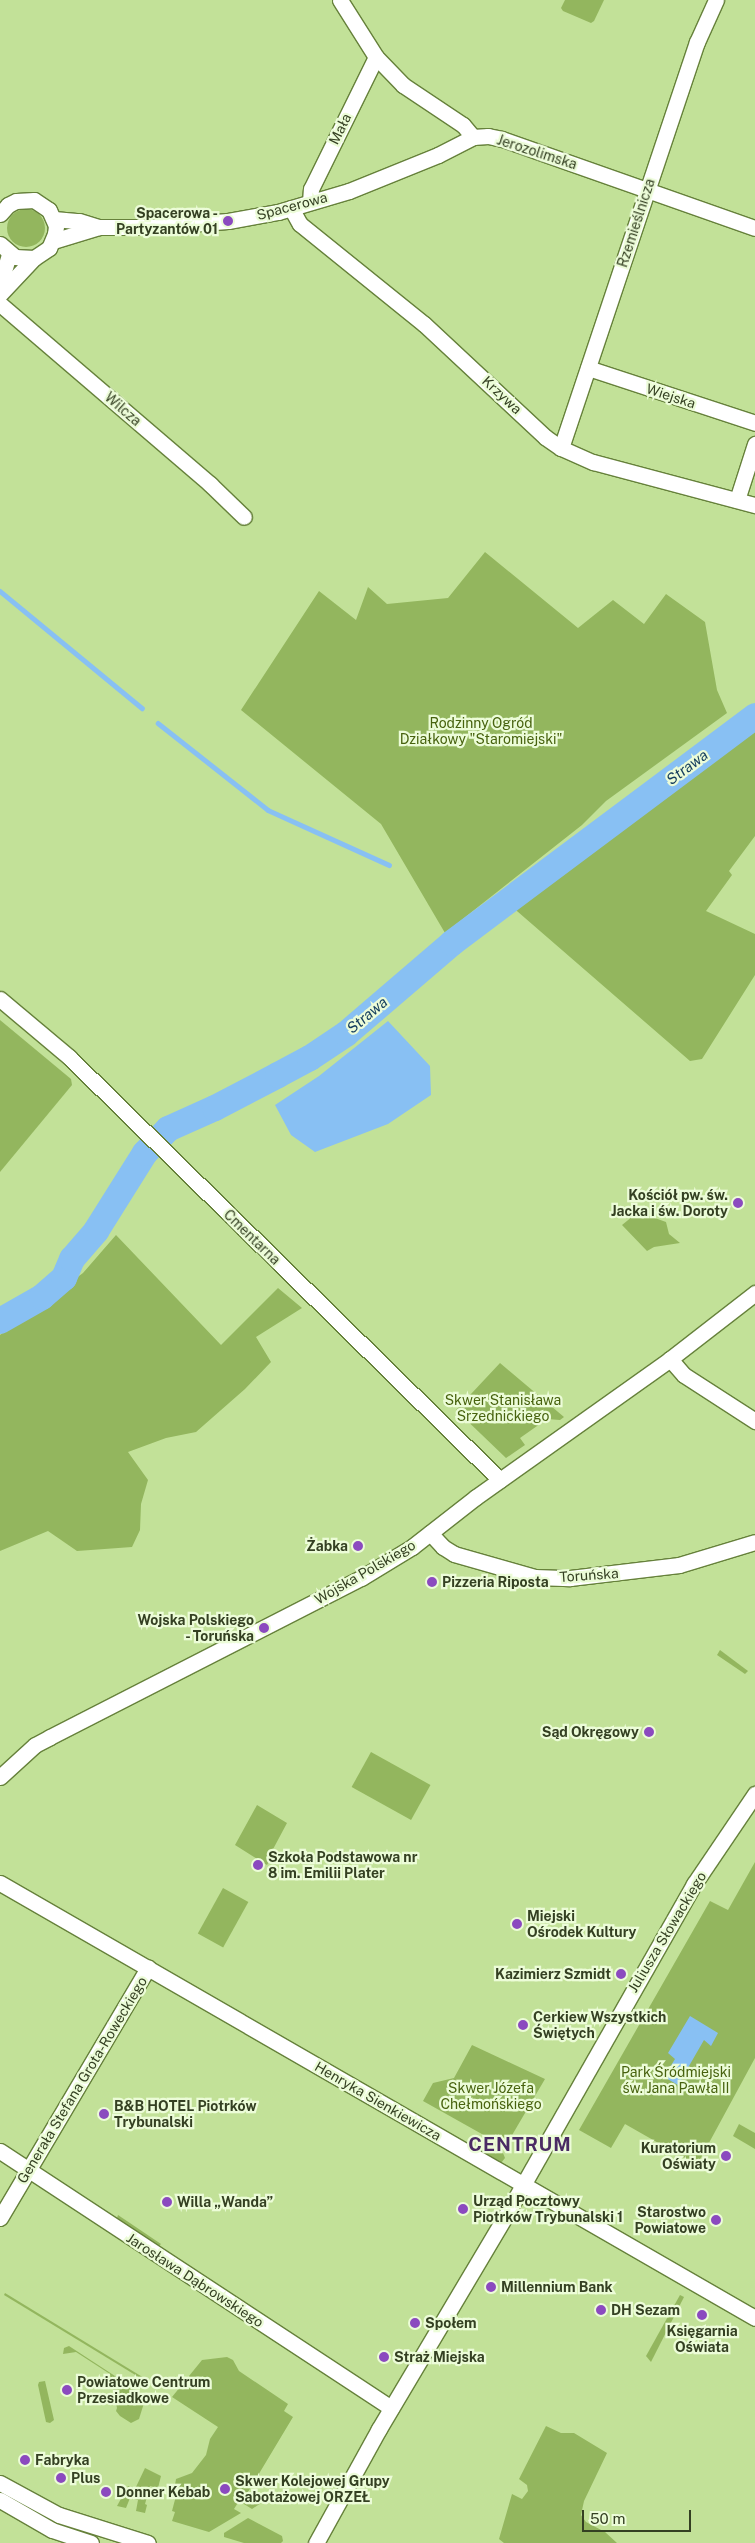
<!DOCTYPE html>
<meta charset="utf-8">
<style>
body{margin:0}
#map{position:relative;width:755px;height:2543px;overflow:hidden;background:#c2e198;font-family:"Public Sans",sans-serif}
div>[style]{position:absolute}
.green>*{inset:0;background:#93b65e;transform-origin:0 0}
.round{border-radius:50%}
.water>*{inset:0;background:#88c0f3}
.stream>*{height:4.5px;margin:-2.25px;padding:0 2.25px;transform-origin:2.25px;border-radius:2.25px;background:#88c0f3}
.river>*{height:26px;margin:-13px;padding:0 13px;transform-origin:13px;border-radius:13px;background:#88c0f3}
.roads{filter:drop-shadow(1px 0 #66813b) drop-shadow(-1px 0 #66813b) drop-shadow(0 1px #66813b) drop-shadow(0 -1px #66813b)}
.minor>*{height:15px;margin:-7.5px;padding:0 7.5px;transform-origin:7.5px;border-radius:7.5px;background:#fff}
.dots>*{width:14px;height:14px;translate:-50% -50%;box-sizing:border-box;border:2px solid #ecfcd8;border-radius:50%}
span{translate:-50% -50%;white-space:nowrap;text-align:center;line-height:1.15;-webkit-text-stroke:4.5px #ecfcd8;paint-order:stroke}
.street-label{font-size:14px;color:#344022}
.poi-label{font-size:14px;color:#344022;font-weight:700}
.right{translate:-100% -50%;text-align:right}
.left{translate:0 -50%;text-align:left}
.park-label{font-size:14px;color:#47620e}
.water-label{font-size:15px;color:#133c5d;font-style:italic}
.district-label{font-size:19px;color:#4a2b64;font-weight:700;letter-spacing:1px}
.scale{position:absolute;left:582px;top:2510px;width:109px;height:22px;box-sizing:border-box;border:2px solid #344022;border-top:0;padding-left:6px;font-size:15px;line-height:18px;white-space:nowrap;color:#344022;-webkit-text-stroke:4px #ecfcd8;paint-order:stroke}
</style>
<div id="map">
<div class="green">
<i style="clip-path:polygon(565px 0,604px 0,594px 21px,591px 23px,563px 11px,561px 8px)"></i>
<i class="round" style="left:7px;top:209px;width:38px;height:38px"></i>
<i style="clip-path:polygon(485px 552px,578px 628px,613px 600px,644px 624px,666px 594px,705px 622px,717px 690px,727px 713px,606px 801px,582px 825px,445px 933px,381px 824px,241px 710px,319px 591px,356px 620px,368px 587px,387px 604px,448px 598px)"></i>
<i style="clip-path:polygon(755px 721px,755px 836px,729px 871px,732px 875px,706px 911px,755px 934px,755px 975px,702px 1059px,690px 1061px,510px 905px,641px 803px)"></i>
<i style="clip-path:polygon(0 1020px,71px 1079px,72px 1085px,0 1172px)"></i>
<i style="clip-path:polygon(638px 1212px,666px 1222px,669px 1234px,680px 1243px,654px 1247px,647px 1251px,622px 1225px)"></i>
<i style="clip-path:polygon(116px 1235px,221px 1345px,278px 1288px,302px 1308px,256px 1337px,271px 1362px,245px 1389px,196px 1432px,166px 1438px,128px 1452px,148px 1480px,141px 1504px,140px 1530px,132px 1547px,77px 1551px,48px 1531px,0 1551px,0 1335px,83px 1273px)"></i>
<i style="clip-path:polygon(500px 1363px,564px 1417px,560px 1420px,547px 1419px,520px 1438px,525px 1445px,506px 1458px,456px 1410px)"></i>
<i style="clip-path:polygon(720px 1650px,748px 1671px,745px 1674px,717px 1655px)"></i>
<i style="left:371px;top:1752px;width:68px;height:40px;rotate:29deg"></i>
<i style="clip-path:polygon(257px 1805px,287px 1823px,271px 1853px,273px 1854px,267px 1865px,235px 1845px)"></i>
<i style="clip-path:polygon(755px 1862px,755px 2058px,697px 2165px,625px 2124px,611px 2148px,579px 2130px,710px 1901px,728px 1910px)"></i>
<i style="left:223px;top:1888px;width:29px;height:52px;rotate:29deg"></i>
<i style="clip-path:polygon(472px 2045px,545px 2079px,505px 2147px,423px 2101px,433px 2083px,454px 2078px)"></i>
<i style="clip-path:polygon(739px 2124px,755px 2133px,755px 2149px,733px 2136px)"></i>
<i style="clip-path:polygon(486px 2139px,500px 2146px,498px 2150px,503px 2153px,505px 2158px,501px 2163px,486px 2154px,495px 2147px,485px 2141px)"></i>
<i style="clip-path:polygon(118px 2215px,161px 2244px,158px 2247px,116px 2221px)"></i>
<i style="clip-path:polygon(5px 2293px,149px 2381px,155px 2387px,4px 2295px)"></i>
<i style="clip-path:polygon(680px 2295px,684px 2297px,651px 2362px,646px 2356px)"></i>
<i style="clip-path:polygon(69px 2346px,138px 2391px,144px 2403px,139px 2419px,131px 2423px,120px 2416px,116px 2411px,117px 2408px,110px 2374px,76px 2352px,63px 2354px,64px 2348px)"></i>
<i style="clip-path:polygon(227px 2357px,233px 2360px,239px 2371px,288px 2404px,284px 2411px,293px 2417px,248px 2492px,264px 2501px,252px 2509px,239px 2501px,234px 2509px,241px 2513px,209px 2532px,172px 2521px,175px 2512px,172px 2511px,177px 2492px,174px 2491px,176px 2479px,192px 2473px,206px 2455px,210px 2439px,218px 2427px,172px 2397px,202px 2360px)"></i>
<i style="clip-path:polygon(45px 2381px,54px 2420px,50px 2423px,46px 2422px,38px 2385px,39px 2382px)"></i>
<i style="clip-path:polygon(546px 2426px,561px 2433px,574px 2433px,607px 2453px,584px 2501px,581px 2515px,586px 2522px,605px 2532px,617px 2543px,504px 2543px,499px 2539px,512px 2494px,522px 2499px,528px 2491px,527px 2485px,519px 2479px)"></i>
<i style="clip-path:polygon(145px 2468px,161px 2476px,158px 2488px,150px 2486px,145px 2504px,147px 2505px,145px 2513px,136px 2511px,138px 2500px,130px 2498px,126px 2508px,117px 2506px,128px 2486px,135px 2489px)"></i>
<i style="clip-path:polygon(248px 2518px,282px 2536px,283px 2541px,281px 2543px,244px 2543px,224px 2537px,224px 2533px)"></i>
</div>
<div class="water">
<i style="clip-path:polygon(388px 1021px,430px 1066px,431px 1095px,388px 1124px,315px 1152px,291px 1135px,275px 1105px,319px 1076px)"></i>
<i style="clip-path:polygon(690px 2016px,718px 2033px,711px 2046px,704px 2040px,678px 2085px,664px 2077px,675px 2059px,668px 2053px)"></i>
</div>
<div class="stream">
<i style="left:0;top:591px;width:184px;rotate:39.5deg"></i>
<i style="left:158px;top:723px;width:140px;rotate:38.3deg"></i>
<i style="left:268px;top:810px;width:133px;rotate:24.4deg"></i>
</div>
<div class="river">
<i style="left:0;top:1321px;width:48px;rotate:-29.7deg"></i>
<i style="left:42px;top:1297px;width:29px;rotate:-41deg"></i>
<i style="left:64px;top:1278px;width:21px;rotate:-67deg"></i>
<i style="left:72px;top:1259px;width:37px;rotate:-49deg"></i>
<i style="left:96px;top:1231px;width:92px;rotate:-57.9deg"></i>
<i style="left:145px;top:1153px;width:33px;rotate:-46deg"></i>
<i style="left:168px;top:1129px;width:51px;rotate:-24.1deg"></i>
<i style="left:215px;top:1108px;width:71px;rotate:-27.6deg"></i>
<i style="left:278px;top:1075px;width:36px;rotate:-28deg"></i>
<i style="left:310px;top:1058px;width:43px;rotate:-33.7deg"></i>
<i style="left:346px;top:1034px;width:140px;rotate:-40.6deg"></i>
<i style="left:452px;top:943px;width:379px;rotate:-36.8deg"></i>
</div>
<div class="roads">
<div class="minor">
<i style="left:340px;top:0;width:67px;rotate:57.7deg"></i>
<i style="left:376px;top:57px;width:39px;rotate:46deg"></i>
<i style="left:403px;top:85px;width:72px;rotate:33.7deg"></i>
<i style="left:463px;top:125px;width:16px;rotate:50deg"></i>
<i style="left:310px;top:202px;width:13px;rotate:-86deg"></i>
<i style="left:311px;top:189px;width:147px;rotate:-63.8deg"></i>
<i style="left:291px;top:208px;width:18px;rotate:61deg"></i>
<i style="left:300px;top:224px;width:159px;rotate:38.9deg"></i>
<i style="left:424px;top:324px;width:166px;rotate:43deg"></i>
<i style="left:545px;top:437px;width:19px;rotate:35deg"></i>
<i style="left:561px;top:448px;width:35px;rotate:24deg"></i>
<i style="left:593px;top:462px;width:168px;rotate:14.9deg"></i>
<i style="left:0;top:214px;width:12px;rotate:-48deg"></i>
<i style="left:8px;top:205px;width:9px;rotate:-27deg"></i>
<i style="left:16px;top:201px;width:18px;rotate:-3deg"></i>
<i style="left:34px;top:200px;width:18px;rotate:34deg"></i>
<i style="left:49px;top:210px;width:17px;rotate:66deg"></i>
<i style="left:56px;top:226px;width:8px;rotate:97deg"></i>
<i style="left:55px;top:234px;width:15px;rotate:113deg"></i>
<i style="left:49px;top:248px;width:18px;rotate:146deg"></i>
<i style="left:34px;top:258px;width:19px;rotate:-177deg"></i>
<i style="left:15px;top:257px;width:20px;rotate:-139deg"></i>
<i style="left:54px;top:219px;width:25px;rotate:5deg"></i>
<i style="left:79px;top:221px;width:21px;rotate:17deg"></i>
<i style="left:99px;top:227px;width:50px"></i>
<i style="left:149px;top:227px;width:79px;rotate:-4.3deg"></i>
<i style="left:228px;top:221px;width:51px;rotate:-10.2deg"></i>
<i style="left:278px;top:212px;width:74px;rotate:-16.5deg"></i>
<i style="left:349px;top:191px;width:96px;rotate:-22deg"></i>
<i style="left:438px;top:155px;width:39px;rotate:-27deg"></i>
<i style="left:473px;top:137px;width:15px;rotate:-4deg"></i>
<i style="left:488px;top:136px;width:14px;rotate:12deg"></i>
<i style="left:502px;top:139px;width:268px;rotate:19.4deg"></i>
<i style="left:53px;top:241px;width:48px;rotate:-16.9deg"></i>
<i style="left:0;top:284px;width:31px;rotate:-73deg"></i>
<i style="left:0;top:294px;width:50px;rotate:-46.6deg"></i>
<i style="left:0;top:304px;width:277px;rotate:40.6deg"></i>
<i style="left:210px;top:484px;width:47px;rotate:44.1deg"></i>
<i style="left:588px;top:368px;width:176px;rotate:18.2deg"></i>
<i style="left:561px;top:448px;width:428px;rotate:-71.5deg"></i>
<i style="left:697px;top:42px;width:46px;rotate:-65.7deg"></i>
<i style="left:737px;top:500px;width:59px;rotate:-72.2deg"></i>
<i style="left:0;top:999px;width:90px;rotate:40deg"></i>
<i style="left:69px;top:1057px;width:604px;rotate:44.46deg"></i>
<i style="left:670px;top:1359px;width:21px;rotate:49deg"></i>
<i style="left:684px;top:1375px;width:85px;rotate:32.9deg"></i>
<i style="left:430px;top:1533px;width:19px;rotate:47deg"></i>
<i style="left:443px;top:1547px;width:13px;rotate:32deg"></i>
<i style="left:454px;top:1554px;width:84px;rotate:15.9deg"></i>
<i style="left:535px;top:1577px;width:35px;rotate:2deg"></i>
<i style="left:570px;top:1578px;width:110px;rotate:-6.8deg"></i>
<i style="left:679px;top:1565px;width:79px;rotate:-16.8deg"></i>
<i style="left:0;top:1777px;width:47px;rotate:-42.4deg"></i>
<i style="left:35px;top:1745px;width:17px;rotate:-28deg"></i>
<i style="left:50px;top:1737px;width:349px;rotate:-27.1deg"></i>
<i style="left:361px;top:1578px;width:60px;rotate:-31.3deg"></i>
<i style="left:412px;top:1547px;width:81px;rotate:-38deg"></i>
<i style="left:476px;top:1497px;width:238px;rotate:-35.4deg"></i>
<i style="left:670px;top:1359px;width:108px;rotate:-37.8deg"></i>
<i style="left:0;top:1883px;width:871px;rotate:29.95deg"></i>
<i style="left:0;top:2151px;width:468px;rotate:33.3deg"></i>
<i style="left:0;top:2218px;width:291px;rotate:-59.4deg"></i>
<i style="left:0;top:2483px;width:67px;rotate:28.5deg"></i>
<i style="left:59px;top:2515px;width:93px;rotate:17.5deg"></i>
<i style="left:0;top:2500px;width:60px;rotate:30deg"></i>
<i style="left:52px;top:2530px;width:41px;rotate:18.4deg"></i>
<i style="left:316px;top:2543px;width:130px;rotate:-61.1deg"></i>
<i style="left:379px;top:2429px;width:249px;rotate:-59.3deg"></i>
<i style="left:506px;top:2215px;width:381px;rotate:-60.4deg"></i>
<i style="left:694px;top:1884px;width:109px;rotate:-55.9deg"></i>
</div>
</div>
<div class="dots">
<i style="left:228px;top:221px;background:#8b4abf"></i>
<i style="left:738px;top:1203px;background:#8b4abf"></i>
<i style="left:358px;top:1546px;background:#8b4abf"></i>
<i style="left:432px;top:1582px;background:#8b4abf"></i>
<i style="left:264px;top:1628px;background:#8b4abf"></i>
<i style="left:649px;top:1732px;background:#8b4abf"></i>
<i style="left:258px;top:1865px;background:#8b4abf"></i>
<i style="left:517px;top:1924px;background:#8b4abf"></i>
<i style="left:621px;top:1974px;background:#8b4abf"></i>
<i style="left:523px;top:2025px;background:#8b4abf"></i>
<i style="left:104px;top:2114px;background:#8b4abf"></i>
<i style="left:726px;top:2156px;background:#8b4abf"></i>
<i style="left:167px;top:2202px;background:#8b4abf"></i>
<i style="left:463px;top:2209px;background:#8b4abf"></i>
<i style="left:716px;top:2220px;background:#8b4abf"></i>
<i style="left:491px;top:2287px;background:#8b4abf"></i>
<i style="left:601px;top:2310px;background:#8b4abf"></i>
<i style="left:702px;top:2315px;background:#8b4abf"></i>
<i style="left:415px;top:2323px;background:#8b4abf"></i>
<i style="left:384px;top:2357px;background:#8b4abf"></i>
<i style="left:67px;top:2390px;background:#8b4abf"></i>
<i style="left:25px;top:2460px;background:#8b4abf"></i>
<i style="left:61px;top:2478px;background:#8b4abf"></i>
<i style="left:225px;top:2489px;background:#8b4abf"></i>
<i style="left:106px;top:2492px;background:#8b4abf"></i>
</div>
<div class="street-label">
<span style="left:340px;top:129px;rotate:-64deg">Mała</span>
<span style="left:537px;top:152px;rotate:18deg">Jerozolimska</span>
<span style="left:292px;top:206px;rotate:-15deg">Spacerowa</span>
<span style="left:636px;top:223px;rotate:-72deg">Rzemieślnicza</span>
<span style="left:502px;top:395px;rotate:43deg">Krzywa</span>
<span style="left:671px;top:396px;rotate:18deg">Wiejska</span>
<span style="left:123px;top:409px;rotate:41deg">Wilcza</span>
<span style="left:252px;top:1237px;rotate:44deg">Cmentarna</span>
<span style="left:365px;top:1572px;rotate:-30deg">Wojska Polskiego</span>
<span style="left:589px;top:1575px;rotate:-4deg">Toruńska</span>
<span style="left:667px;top:1932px;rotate:-59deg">Juliusza Słowackiego</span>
<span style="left:82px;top:2080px;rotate:-59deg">Generała Stefana Grota-Roweckiego</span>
<span style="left:378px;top:2101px;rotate:30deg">Henryka Sienkiewicza</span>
<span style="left:195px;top:2280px;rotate:33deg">Jarosława Dąbrowskiego</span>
</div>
<div class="poi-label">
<span class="right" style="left:218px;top:221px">Spacerowa -<br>Partyzantów 01</span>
<span class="right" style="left:728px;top:1203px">Kościół pw. św.<br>Jacka i św. Doroty</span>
<span class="right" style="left:348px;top:1546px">Żabka</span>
<span class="left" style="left:442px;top:1582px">Pizzeria Riposta</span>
<span class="right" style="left:254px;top:1628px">Wojska Polskiego<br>- Toruńska</span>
<span class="right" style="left:639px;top:1732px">Sąd Okręgowy</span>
<span class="left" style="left:268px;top:1865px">Szkoła Podstawowa nr<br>8 im. Emilii Plater</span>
<span class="left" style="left:527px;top:1924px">Miejski<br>Ośrodek Kultury</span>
<span class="right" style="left:611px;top:1974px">Kazimierz Szmidt</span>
<span class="left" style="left:533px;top:2025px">Cerkiew Wszystkich<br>Świętych</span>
<span class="left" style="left:114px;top:2114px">B&amp;B HOTEL Piotrków<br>Trybunalski</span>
<span class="right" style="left:716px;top:2156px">Kuratorium<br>Oświaty</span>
<span class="left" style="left:473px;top:2209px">Urząd Pocztowy<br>Piotrków Trybunalski 1</span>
<span class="left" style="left:177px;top:2202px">Willa „Wanda”</span>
<span class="right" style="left:706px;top:2220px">Starostwo<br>Powiatowe</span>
<span class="left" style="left:501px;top:2287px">Millennium Bank</span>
<span class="left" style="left:611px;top:2310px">DH Sezam</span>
<span class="left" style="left:425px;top:2323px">Społem</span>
<span style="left:702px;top:2339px">Księgarnia<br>Oświata</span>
<span class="left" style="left:394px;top:2357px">Straż Miejska</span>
<span class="left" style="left:77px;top:2390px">Powiatowe Centrum<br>Przesiadkowe</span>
<span class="left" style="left:35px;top:2460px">Fabryka</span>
<span class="left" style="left:71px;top:2478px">Plus</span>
<span class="left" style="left:235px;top:2489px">Skwer Kolejowej Grupy<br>Sabotażowej ORZEŁ</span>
<span class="left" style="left:116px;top:2492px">Donner Kebab</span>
</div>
<div class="park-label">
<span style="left:481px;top:731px">Rodzinny Ogród<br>Działkowy "Staromiejski"</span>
<span style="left:503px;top:1408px">Skwer Stanisława<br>Srzednickiego</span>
<span style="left:676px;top:2080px">Park Śródmiejski<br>św. Jana Pawła II</span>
<span style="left:491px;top:2096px">Skwer Józefa<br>Chełmońskiego</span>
</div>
<div class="water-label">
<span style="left:687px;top:767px;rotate:-37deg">Strawa</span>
<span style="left:367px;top:1015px;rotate:-40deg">Strawa</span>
</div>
<div class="district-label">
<span style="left:520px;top:2145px">CENTRUM</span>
</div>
<div class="scale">50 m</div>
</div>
